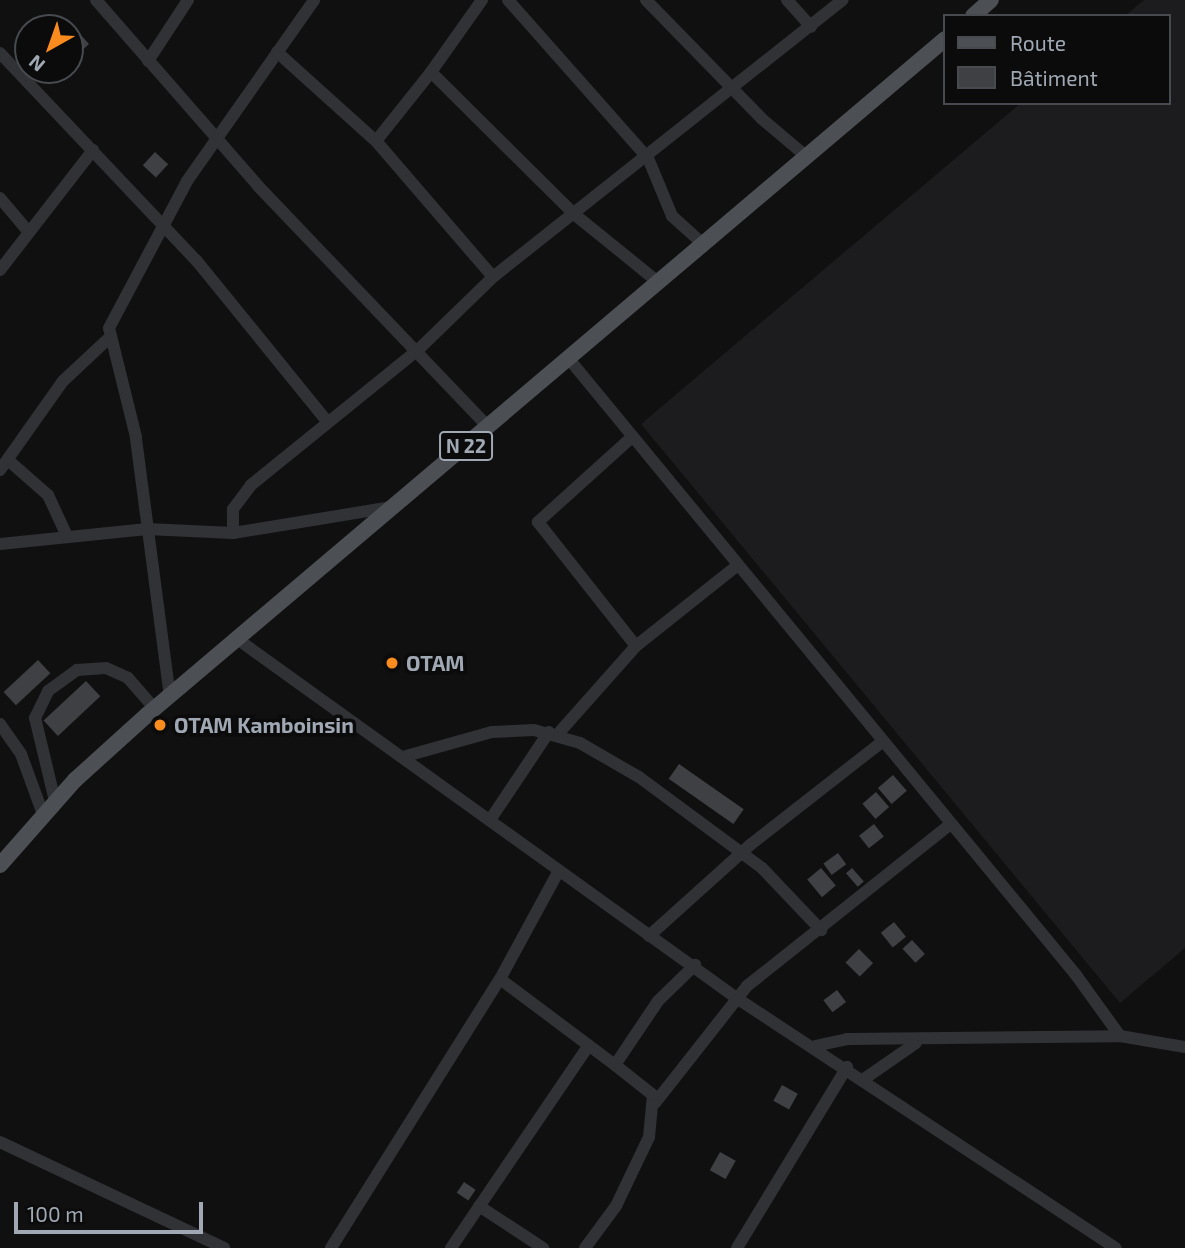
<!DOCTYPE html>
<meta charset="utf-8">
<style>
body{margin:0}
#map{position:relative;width:1185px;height:1248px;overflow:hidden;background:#101011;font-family:"Exo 2",sans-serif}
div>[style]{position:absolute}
.built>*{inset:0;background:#1c1c1e}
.building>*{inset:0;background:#3e4044;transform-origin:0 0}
.minor>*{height:12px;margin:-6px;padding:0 6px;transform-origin:6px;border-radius:6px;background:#303236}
.major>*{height:16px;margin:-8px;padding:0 8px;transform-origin:8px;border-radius:8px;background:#4c5055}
.dots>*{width:19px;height:19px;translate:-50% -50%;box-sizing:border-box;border:4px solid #0b0b0c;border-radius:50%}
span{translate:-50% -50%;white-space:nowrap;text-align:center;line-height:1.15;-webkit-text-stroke:7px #0b0b0c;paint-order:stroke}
.shield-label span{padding:2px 5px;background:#0b0b0c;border:2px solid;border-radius:5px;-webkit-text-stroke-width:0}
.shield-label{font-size:19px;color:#a0a9b3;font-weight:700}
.poi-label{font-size:21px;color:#a0a9b3;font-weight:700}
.left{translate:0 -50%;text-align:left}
.legend{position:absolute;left:943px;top:14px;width:228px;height:91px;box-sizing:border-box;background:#0b0b0c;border:2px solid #474a4f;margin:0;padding:9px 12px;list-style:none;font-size:21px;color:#a0a9b3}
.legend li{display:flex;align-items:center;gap:14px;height:35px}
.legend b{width:35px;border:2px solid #474a4f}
.north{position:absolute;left:14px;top:14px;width:70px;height:70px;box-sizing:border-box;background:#0b0b0c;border:2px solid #474a4f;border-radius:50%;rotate:220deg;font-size:19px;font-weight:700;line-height:28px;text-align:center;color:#a0a9b3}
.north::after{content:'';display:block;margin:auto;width:24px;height:32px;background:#fa8b1e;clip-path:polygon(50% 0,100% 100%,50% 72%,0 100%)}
.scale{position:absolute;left:14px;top:1202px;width:189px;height:32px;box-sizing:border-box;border:4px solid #a0a9b3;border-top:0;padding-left:9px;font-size:21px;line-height:24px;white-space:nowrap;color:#a0a9b3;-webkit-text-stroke:5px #0b0b0c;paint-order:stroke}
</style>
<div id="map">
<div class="built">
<i style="clip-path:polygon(1144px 0,1185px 0,1185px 948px,1120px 1003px,641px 424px,1021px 103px,1169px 103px,1169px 16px,1125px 16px)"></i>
</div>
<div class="building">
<i style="clip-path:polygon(34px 17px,44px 28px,28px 28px,28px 44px,18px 33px)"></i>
<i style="clip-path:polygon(71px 24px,89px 44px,75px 57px,66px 28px)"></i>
<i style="left:155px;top:152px;width:18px;height:18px;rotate:43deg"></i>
<i style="left:38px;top:660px;width:18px;height:47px;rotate:47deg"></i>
<i style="left:86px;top:681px;width:21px;height:58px;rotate:47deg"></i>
<i style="left:679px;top:764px;width:79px;height:18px;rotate:35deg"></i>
<i style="left:893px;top:775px;width:21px;height:20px;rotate:49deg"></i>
<i style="left:876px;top:792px;width:20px;height:18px;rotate:49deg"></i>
<i style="left:874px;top:824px;width:16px;height:19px;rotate:52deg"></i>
<i style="left:838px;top:853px;width:14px;height:18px;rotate:54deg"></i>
<i style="left:821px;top:868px;width:23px;height:18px;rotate:50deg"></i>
<i style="left:852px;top:868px;width:18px;height:8px;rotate:49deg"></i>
<i style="left:894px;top:922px;width:19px;height:17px;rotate:51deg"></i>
<i style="left:912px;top:940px;width:19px;height:13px;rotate:47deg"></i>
<i style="left:859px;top:949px;width:20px;height:19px;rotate:45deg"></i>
<i style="left:837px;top:990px;width:15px;height:17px;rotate:53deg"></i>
<i style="left:782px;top:1085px;width:18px;height:18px;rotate:29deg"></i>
<i style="left:720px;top:1152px;width:18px;height:21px;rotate:29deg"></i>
<i style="left:464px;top:1182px;width:14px;height:13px;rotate:34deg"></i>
</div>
<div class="minor">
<i style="left:96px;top:0;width:247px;rotate:48.9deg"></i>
<i style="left:258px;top:186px;width:333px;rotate:46.3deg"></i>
<i style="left:482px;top:0;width:88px;rotate:125.3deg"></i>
<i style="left:431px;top:72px;width:202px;rotate:44.8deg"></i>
<i style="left:574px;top:214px;width:108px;rotate:39deg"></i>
<i style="left:508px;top:0;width:211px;rotate:48.5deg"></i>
<i style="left:648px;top:158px;width:63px;rotate:67.5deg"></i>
<i style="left:672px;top:216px;width:42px;rotate:42.1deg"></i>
<i style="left:646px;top:0;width:166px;rotate:45.7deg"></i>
<i style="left:762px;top:119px;width:57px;rotate:40.1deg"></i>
<i style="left:787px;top:0;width:36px;rotate:48deg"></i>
<i style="left:277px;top:52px;width:133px;rotate:42deg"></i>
<i style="left:376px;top:141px;width:88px;rotate:-51.4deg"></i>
<i style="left:0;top:53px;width:285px;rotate:46.6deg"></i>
<i style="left:196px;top:260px;width:208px;rotate:50.9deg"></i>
<i style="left:148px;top:61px;width:73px;rotate:-56.7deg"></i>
<i style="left:376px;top:141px;width:179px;rotate:49.3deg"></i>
<i style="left:0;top:198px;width:42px;rotate:49.8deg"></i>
<i style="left:0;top:270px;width:152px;rotate:-52.2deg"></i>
<i style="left:569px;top:359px;width:798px;rotate:50.54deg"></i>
<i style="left:1076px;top:975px;width:75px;rotate:54.2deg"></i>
<i style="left:632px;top:437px;width:127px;rotate:137.9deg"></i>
<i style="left:538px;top:522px;width:158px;rotate:51.7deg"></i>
<i style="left:8px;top:460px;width:53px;rotate:41.2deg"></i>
<i style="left:48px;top:495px;width:43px;rotate:65.2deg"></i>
<i style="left:0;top:470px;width:109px;rotate:-54.7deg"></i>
<i style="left:63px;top:381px;width:64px;rotate:-43.1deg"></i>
<i style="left:233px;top:533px;width:24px;rotate:-90deg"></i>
<i style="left:233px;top:509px;width:30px;rotate:-53deg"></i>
<i style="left:251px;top:485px;width:216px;rotate:-39deg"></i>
<i style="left:419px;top:349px;width:103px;rotate:-44.2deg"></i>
<i style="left:493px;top:277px;width:446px;rotate:-38.4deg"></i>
<i style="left:0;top:544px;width:148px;rotate:-5.8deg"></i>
<i style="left:147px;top:529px;width:86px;rotate:2.7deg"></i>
<i style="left:233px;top:533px;width:161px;rotate:-9.3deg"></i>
<i style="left:240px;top:641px;width:610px;rotate:35.72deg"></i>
<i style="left:735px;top:997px;width:456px;rotate:33.4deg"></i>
<i style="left:170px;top:697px;width:262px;rotate:-97.5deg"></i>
<i style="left:136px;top:437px;width:112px;rotate:-103.9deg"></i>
<i style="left:109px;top:328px;width:166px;rotate:-62deg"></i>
<i style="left:187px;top:181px;width:221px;rotate:-54.9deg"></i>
<i style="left:0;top:724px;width:37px;rotate:55deg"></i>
<i style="left:21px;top:754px;width:64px;rotate:69.9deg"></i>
<i style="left:557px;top:735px;width:119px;rotate:-48.4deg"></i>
<i style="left:636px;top:646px;width:130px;rotate:-38.5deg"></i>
<i style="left:406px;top:756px;width:89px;rotate:-15.6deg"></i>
<i style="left:492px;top:732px;width:42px;rotate:-2.7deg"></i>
<i style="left:534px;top:730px;width:48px;rotate:15.8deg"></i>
<i style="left:580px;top:743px;width:68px;rotate:30deg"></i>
<i style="left:639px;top:777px;width:153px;rotate:36.5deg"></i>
<i style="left:762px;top:868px;width:86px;rotate:46.4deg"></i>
<i style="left:55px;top:801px;width:85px;rotate:-103.5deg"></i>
<i style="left:35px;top:718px;width:30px;rotate:-64deg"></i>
<i style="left:48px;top:691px;width:36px;rotate:-36deg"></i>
<i style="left:77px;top:670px;width:29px;rotate:-4deg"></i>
<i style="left:106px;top:668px;width:24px;rotate:24deg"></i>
<i style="left:128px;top:678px;width:41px;rotate:48.9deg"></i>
<i style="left:490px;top:820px;width:106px;rotate:-56.2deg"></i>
<i style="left:649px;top:936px;width:136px;rotate:-42deg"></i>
<i style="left:750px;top:845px;width:167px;rotate:-38deg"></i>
<i style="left:500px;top:979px;width:122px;rotate:-61.5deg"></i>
<i style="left:815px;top:1046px;width:33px;rotate:-12deg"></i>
<i style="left:847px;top:1039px;width:273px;rotate:-0.6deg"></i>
<i style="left:1120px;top:1036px;width:66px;rotate:9.6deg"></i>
<i style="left:864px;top:1079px;width:63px;rotate:-34.7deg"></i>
<i style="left:655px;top:1103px;width:149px;rotate:-51.8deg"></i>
<i style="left:747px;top:986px;width:260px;rotate:-38.5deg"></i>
<i style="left:0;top:1142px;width:248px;rotate:25.3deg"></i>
<i style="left:479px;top:1206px;width:77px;rotate:33.3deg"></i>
<i style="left:331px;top:1248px;width:318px;rotate:-57.9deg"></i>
<i style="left:500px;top:979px;width:144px;rotate:36.8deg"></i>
<i style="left:451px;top:1248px;width:245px;rotate:-55.8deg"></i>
<i style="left:585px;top:1248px;width:52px;rotate:-53.6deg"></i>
<i style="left:616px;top:1206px;width:76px;rotate:-64.4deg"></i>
<i style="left:649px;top:1137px;width:42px;rotate:-84.6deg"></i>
<i style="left:653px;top:1095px;width:48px;rotate:-141.7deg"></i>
<i style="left:615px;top:1065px;width:77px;rotate:-56.1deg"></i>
<i style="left:658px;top:1001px;width:52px;rotate:-44.2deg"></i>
<i style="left:737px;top:1248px;width:212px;rotate:-58.7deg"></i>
</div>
<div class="major">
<i style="left:973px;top:16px;width:24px;rotate:-42deg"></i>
<i style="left:0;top:865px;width:113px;rotate:-48.6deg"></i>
<i style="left:75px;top:780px;width:98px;rotate:-42.1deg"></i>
<i style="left:148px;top:714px;width:1044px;rotate:-40.26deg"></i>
</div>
<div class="dots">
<i style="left:392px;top:663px;background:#fa8b1e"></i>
<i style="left:160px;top:725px;background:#fa8b1e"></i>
</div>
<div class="shield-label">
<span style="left:466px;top:446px">N 22</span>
</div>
<div class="poi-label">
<span class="left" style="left:406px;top:663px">OTAM</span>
<span class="left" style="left:174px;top:725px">OTAM Kamboinsin</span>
</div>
<ul class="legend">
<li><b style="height:9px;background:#4c5055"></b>Route</li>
<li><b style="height:19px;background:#3e4044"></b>Bâtiment</li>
</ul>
<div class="north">N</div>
<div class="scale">100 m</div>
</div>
